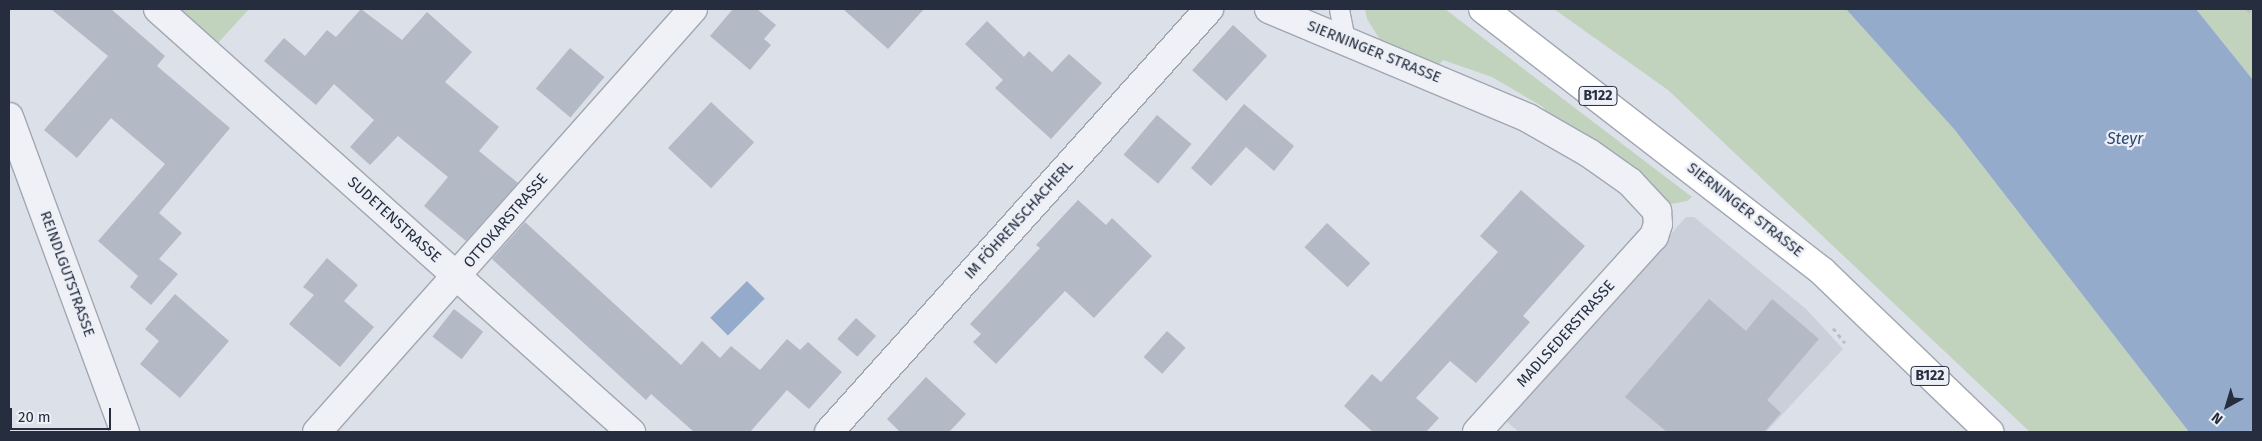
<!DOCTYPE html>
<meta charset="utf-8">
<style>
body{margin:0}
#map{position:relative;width:2262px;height:441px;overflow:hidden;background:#dce0e8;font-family:"Fira Sans",sans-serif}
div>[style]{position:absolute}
.built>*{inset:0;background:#cacfda}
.green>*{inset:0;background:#c1d2bd}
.water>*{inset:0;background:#94abcb;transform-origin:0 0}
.building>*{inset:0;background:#b3b9c5;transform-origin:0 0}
.path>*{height:3px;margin-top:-1.5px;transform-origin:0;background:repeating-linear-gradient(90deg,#babec6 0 4px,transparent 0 8px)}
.roads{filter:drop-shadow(1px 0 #a1a7b2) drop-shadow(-1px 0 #a1a7b2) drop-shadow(0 1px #a1a7b2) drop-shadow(0 -1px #a1a7b2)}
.lane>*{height:19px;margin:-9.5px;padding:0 9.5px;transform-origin:9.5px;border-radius:9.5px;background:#eff1f6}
.street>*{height:28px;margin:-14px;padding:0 14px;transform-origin:14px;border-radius:14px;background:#eff1f6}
.primary>*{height:28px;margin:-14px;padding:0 14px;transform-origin:14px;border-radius:14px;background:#fff}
span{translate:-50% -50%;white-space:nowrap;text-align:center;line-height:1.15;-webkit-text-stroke:4.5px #eceff5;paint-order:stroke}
.shield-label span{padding:1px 4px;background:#eceff5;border:1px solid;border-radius:4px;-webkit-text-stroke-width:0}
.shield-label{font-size:14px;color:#252d3f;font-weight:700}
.street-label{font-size:15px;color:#252d3f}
.water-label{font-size:16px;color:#2c4876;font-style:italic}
.frame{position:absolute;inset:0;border:10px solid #252d3f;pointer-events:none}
.north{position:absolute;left:2202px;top:381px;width:50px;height:50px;-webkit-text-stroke:4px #eceff5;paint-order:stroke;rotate:219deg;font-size:14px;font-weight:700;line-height:20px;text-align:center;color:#252d3f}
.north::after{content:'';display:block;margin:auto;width:18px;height:22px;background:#252d3f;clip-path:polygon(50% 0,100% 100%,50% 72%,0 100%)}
.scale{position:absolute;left:10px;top:408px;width:101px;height:22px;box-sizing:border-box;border:2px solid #252d3f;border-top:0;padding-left:6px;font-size:15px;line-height:18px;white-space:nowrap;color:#252d3f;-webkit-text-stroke:4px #eceff5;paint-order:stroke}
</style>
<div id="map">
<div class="built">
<i style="clip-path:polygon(1686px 217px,1694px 217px,1806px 309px,1843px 349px,1766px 432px,1519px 432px,1506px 421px)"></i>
</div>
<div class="green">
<i style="clip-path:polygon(175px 9px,249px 9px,217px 44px)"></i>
<i style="clip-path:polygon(1365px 9px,1445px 9px,1692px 197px,1687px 201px,1671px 204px,1638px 175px,1553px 123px,1543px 107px,1492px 77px,1443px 60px,1436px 68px,1381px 41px,1367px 19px)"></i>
<i style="clip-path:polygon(1554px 9px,1846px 9px,1954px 129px,2189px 432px,2030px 432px,1668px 90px)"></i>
<i style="clip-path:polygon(2196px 9px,2253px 9px,2253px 80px)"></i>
</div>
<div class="water">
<i style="clip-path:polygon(1846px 9px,2196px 9px,2253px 80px,2253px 432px,2189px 432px,1954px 129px)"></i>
<i style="left:747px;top:281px;width:25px;height:52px;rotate:45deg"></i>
</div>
<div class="building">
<i style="clip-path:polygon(51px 9px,111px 9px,165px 56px,157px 66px,230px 128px,159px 213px,182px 233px,159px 259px,178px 274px,151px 305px,130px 287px,138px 276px,98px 241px,165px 164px,111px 118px,77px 158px,44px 130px,108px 56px)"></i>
<i style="clip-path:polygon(361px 9px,402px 40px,427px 12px,472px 52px,445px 82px,499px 127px,479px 151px,518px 183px,466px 241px,424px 206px,448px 177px,398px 136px,370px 165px,350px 147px,374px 120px,334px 84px,316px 105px,264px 61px,284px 38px,305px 56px,327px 30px,336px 37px)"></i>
<i style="clip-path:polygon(733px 9px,757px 9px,776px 25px,764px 39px,771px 45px,750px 70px,710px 36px)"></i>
<i style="clip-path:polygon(843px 9px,924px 9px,888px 49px)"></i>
<i style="clip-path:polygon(987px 21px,1024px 57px,1029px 51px,1052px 72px,1069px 54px,1102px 83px,1051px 139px,995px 88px,1003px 80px,965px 44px)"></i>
<i style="left:1233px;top:25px;width:46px;height:61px;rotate:42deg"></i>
<i style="left:570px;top:48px;width:45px;height:53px;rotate:40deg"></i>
<i style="left:711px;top:102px;width:59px;height:63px;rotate:43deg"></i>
<i style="clip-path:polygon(1244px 104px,1294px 146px,1274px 171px,1246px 147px,1211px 186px,1191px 168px)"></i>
<i style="left:1157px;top:115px;width:45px;height:52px;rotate:40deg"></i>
<i style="clip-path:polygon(1521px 190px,1585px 246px,1523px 316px,1530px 322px,1476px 383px,1450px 361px,1416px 398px,1439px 418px,1426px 432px,1373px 432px,1344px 406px,1372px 374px,1381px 382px,1498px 252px,1480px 236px)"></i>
<i style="clip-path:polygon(1078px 200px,1106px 225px,1112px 218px,1152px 256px,1094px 318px,1065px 291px,996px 364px,973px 342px,981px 334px,970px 324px,1040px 248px,1036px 245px)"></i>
<i style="clip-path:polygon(525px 222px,681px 365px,702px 341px,720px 358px,731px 346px,760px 370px,787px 339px,800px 350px,808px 342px,842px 372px,809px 409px,787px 390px,750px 432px,694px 432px,651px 394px,646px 400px,492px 259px)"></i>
<i style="left:1327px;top:223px;width:59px;height:33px;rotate:43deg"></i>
<i style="clip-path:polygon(327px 258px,358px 285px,344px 301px,374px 327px,340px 367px,289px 324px,314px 295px,303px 287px)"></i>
<i style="clip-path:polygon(175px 294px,229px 341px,180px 398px,140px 364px,159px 341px,145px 329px)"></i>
<i style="clip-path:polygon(1709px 299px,1746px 331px,1772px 299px,1819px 339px,1767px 400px,1781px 413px,1764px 432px,1667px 432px,1625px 397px)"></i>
<i style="left:454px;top:309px;width:37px;height:35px;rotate:38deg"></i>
<i style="left:856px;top:318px;width:27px;height:28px;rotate:42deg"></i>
<i style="left:1167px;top:331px;width:25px;height:35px;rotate:42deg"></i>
<i style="clip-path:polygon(926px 377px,966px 414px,949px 432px,900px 432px,887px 419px)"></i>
</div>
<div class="path">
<i style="left:2247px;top:9px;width:8px;rotate:40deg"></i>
<i style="left:1833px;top:328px;width:19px;rotate:51deg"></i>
</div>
<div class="roads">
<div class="lane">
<i style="left:1339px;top:9px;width:33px;rotate:79deg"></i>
</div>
<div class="street">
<i style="left:158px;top:9px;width:635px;rotate:41.81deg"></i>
<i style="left:1269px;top:9px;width:281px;rotate:22.8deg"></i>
<i style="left:1528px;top:118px;width:70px;rotate:29.8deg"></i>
<i style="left:1589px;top:153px;width:50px;rotate:35.3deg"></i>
<i style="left:1630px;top:182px;width:40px;rotate:47deg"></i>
<i style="left:1657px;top:211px;width:13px;rotate:86deg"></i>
<i style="left:1658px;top:224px;width:13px;rotate:108deg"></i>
<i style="left:1654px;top:236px;width:264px;rotate:132.1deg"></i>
<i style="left:9px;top:117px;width:336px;rotate:69.8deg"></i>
<i style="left:317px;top:432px;width:566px;rotate:-48.37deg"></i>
<i style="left:829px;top:432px;width:569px;rotate:-48.07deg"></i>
</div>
<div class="primary">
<i style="left:1483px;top:9px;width:430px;rotate:37.7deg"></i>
<i style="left:1823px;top:272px;width:231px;rotate:43.9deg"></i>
</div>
</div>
<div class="shield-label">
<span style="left:1598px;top:96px">B122</span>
<span style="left:1930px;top:376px">B122</span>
</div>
<div class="street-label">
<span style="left:1374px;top:52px;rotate:22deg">SIERNINGER STRASSE</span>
<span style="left:1745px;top:210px;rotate:38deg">SIERNINGER STRASSE</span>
<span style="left:394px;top:220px;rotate:42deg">SUDETENSTRASSE</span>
<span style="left:1019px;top:220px;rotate:-48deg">IM FÖHRENSCHACHERL</span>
<span style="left:506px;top:221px;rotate:-49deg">OTTOKARSTRASSE</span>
<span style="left:67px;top:274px;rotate:70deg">REINDLGUTSTRASSE</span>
<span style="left:1566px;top:334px;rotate:-48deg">MADLSEDERSTRASSE</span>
</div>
<div class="water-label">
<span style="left:2125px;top:139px">Steyr</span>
</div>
<div class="frame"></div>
<div class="north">N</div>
<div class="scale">20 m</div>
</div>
